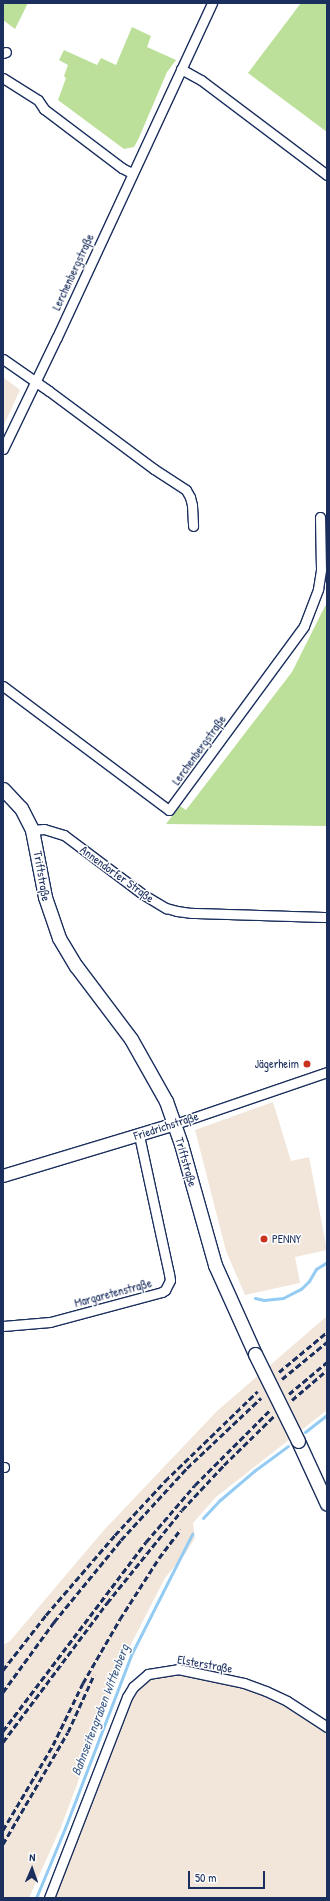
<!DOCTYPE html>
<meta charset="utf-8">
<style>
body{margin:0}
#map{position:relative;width:330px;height:1901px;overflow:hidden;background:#fff;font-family:"Patrick Hand",sans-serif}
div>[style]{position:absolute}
.built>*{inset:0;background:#f2e6da}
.green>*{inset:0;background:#bcdf99}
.stream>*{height:3px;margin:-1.5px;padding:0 1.5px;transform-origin:1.5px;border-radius:1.5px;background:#93cbf2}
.roads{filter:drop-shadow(1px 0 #1b2f5e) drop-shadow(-1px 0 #1b2f5e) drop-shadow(0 1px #1b2f5e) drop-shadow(0 -1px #1b2f5e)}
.minor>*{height:9px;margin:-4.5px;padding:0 4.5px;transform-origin:4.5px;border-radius:4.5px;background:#fff}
.tertiary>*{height:12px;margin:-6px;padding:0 6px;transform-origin:6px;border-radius:6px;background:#fff}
.secondary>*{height:13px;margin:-6.5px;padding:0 6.5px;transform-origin:6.5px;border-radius:6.5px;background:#fff}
.rail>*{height:3px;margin-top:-1.5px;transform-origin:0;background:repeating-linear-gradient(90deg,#1b2f5e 0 6px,transparent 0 9px)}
.bridges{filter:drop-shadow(1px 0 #1b2f5e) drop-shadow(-1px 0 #1b2f5e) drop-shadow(0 1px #1b2f5e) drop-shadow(0 -1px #1b2f5e)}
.secondary-bridge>*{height:13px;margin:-6.5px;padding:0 6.5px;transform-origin:6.5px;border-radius:6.5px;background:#fff}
.dots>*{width:11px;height:11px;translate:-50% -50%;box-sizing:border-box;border:2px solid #fff;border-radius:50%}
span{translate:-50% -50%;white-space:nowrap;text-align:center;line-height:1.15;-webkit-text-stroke:3px #fff;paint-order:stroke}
.street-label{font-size:12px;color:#1b2f5e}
.poi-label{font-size:12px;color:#1b2f5e}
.right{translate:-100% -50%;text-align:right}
.left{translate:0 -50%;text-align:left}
.water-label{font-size:13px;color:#3f5e8a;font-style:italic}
.frame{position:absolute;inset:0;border:4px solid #1b2f5e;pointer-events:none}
.north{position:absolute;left:12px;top:1849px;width:40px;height:40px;-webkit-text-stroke:3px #fff;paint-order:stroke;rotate:2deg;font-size:11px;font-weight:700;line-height:16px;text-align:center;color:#1b2f5e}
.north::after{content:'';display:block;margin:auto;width:14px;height:18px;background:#1b2f5e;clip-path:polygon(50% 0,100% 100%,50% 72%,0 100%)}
.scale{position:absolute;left:188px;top:1871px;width:77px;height:18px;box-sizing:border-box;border:2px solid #1b2f5e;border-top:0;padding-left:5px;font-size:12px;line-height:14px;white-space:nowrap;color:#1b2f5e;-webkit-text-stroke:3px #fff;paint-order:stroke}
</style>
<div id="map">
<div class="built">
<i style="clip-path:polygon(3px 377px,20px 390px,3px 427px)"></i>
<i style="clip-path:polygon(273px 1102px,291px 1161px,309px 1157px,327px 1250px,295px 1257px,300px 1283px,245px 1295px,226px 1251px,195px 1130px)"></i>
<i style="clip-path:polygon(327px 1316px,327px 1410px,216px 1497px,193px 1523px,195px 1538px,185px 1554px,165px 1578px,126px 1654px,61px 1827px,29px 1898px,3px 1898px,3px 1645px,10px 1641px,104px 1530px,217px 1411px)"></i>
<i style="clip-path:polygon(180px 1672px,222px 1682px,274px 1699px,327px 1734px,327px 1898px,55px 1898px,125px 1711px,136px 1689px,155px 1674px)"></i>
</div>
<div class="green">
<i style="clip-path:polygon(3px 3px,28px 3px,15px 29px,3px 20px)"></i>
<i style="clip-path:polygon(301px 3px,327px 3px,327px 132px,248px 73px)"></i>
<i style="clip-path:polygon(132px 27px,151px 36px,147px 47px,176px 60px,167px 72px,138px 140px,134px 147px,124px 149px,58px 100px,66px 78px,64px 76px,68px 65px,59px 60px,64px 50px,97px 65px,101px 58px,116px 65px)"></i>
<i style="clip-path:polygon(325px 606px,327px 606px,327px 826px,166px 824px,180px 806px,186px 810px,292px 672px)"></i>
</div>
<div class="stream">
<i style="left:255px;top:1298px;width:9px;rotate:13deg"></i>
<i style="left:264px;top:1300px;width:19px;rotate:-6deg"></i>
<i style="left:283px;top:1298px;width:20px;rotate:-27deg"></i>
<i style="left:301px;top:1289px;width:11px;rotate:-45deg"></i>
<i style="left:309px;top:1281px;width:14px;rotate:-60deg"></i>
<i style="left:316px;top:1269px;width:13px;rotate:-32deg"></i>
<i style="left:305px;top:1432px;width:28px;rotate:-38deg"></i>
<i style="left:203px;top:1518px;width:25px;rotate:-47deg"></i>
<i style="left:220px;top:1500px;width:45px;rotate:-40.5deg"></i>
<i style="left:254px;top:1471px;width:42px;rotate:-36.3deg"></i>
<i style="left:36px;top:1898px;width:76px;rotate:-67.5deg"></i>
<i style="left:65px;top:1828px;width:185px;rotate:-69.1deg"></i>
<i style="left:131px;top:1655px;width:136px;rotate:-63.2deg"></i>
</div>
<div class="roads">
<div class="minor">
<i style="left:3px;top:53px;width:3px;rotate:-18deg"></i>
<i style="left:181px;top:69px;width:23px;rotate:29deg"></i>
<i style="left:201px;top:80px;width:158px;rotate:37deg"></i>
<i style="left:3px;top:78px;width:41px;rotate:32.2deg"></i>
<i style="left:38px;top:100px;width:11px;rotate:56deg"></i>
<i style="left:44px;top:109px;width:98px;rotate:37.1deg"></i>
<i style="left:122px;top:168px;width:11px;rotate:27deg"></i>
<i style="left:3px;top:359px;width:56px;rotate:34.8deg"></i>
<i style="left:49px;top:391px;width:131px;rotate:36.6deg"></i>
<i style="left:154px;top:469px;width:38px;rotate:33deg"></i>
<i style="left:186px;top:490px;width:8px;rotate:60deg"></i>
<i style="left:190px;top:497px;width:8px;rotate:76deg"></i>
<i style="left:192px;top:505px;width:21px;rotate:87deg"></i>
<i style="left:3px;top:449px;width:124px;rotate:-64.3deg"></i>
<i style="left:57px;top:337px;width:368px;rotate:-65.1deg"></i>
<i style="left:3px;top:686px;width:207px;rotate:36.8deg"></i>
<i style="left:169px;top:810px;width:228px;rotate:-53.7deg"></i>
<i style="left:304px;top:626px;width:40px;rotate:-69deg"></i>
<i style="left:318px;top:589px;width:20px;rotate:-81deg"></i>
<i style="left:321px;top:569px;width:52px;rotate:-91.1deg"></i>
<i style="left:32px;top:830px;width:12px;rotate:-5deg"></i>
<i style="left:44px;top:829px;width:21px;rotate:17deg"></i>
<i style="left:64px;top:835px;width:100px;rotate:36.9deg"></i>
<i style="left:144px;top:895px;width:26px;rotate:31deg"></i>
<i style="left:166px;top:908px;width:11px;rotate:15deg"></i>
<i style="left:177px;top:911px;width:15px;rotate:8deg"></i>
<i style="left:192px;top:913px;width:135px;rotate:1.7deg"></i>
<i style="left:175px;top:1124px;width:161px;rotate:-18.9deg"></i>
<i style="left:3px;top:1326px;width:47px;rotate:-4.9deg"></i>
<i style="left:50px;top:1322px;width:116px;rotate:-15deg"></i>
<i style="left:162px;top:1292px;width:4px;rotate:-34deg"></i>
<i style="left:165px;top:1290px;width:11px;rotate:-63deg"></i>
<i style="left:170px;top:1280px;width:6px;rotate:-99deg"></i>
<i style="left:169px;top:1274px;width:142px;rotate:-102.2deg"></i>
<i style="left:3px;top:1467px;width:1px"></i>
<i style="left:49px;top:1898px;width:216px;rotate:-68.8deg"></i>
<i style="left:127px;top:1697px;width:12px;rotate:-59deg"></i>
<i style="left:133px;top:1687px;width:20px;rotate:-41deg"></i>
<i style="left:148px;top:1674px;width:30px;rotate:-9deg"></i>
<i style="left:178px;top:1669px;width:67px;rotate:12deg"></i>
<i style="left:244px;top:1683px;width:23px;rotate:20deg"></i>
<i style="left:266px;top:1691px;width:23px;rotate:25deg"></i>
<i style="left:287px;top:1701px;width:48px;rotate:33deg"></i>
</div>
<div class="tertiary">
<i style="left:3px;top:1176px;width:180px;rotate:-16.8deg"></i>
</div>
<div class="secondary">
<i style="left:3px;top:789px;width:26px;rotate:47deg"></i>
<i style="left:21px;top:808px;width:25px;rotate:63deg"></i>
<i style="left:32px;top:830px;width:68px;rotate:79deg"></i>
<i style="left:45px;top:897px;width:43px;rotate:71.1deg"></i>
<i style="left:59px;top:938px;width:33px;rotate:59deg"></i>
<i style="left:76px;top:966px;width:91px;rotate:53deg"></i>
<i style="left:131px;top:1039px;width:71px;rotate:60.6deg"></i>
<i style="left:166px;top:1101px;width:46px;rotate:70.8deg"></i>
<i style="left:181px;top:1144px;width:126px;rotate:74.3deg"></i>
<i style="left:215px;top:1265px;width:98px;rotate:65.8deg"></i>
<i style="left:298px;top:1441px;width:69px;rotate:65.3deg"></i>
</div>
</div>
<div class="rail">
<i style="left:279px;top:1372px;width:62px;rotate:-39.8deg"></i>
<i style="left:282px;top:1379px;width:58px;rotate:-39.4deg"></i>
<i style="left:289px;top:1394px;width:50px;rotate:-40.1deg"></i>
<i style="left:292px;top:1400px;width:46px;rotate:-40.6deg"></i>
<i style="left:3px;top:1670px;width:70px;rotate:-52deg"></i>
<i style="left:46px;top:1615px;width:106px;rotate:-49.2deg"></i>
<i style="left:115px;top:1535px;width:74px;rotate:-47.2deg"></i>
<i style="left:165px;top:1481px;width:129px;rotate:-44.1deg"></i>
<i style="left:3px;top:1692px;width:87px;rotate:-53.9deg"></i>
<i style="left:54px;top:1622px;width:106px;rotate:-50.7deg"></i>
<i style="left:121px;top:1540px;width:98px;rotate:-47.5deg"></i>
<i style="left:187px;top:1468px;width:102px;rotate:-43.4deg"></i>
<i style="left:3px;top:1731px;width:237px;rotate:-52.9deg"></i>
<i style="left:146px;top:1542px;width:75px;rotate:-49.3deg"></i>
<i style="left:195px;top:1485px;width:107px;rotate:-45deg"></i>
<i style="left:3px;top:1742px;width:174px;rotate:-53.2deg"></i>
<i style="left:107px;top:1603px;width:119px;rotate:-51.1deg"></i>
<i style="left:182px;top:1510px;width:62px;rotate:-47deg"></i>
<i style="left:224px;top:1465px;width:70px;rotate:-44.4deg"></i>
<i style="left:3px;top:1830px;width:99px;rotate:-59.5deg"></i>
<i style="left:53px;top:1745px;width:69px;rotate:-64.2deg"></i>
<i style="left:83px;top:1683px;width:74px;rotate:-60deg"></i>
<i style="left:120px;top:1619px;width:72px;rotate:-57.4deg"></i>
<i style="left:159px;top:1558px;width:36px;rotate:-53deg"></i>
<i style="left:3px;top:1844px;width:129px;rotate:-59.9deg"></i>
<i style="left:68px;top:1732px;width:63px;rotate:-65.5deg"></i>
</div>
<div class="bridges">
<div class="secondary-bridge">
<i style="left:255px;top:1354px;width:97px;rotate:63.7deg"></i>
</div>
</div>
<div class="dots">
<i style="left:307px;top:1064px;background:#c8321e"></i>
<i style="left:264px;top:1239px;background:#c8321e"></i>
</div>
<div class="street-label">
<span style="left:73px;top:272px;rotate:-65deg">Lerchenbergstraße</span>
<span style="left:199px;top:750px;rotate:-54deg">Lerchenbergstraße</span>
<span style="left:117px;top:874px;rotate:36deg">Annendorfer Straße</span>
<span style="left:42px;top:876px;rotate:80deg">Triftstraße</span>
<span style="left:166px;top:1126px;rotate:-18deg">Friedrichstraße</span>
<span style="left:186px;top:1162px;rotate:74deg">Triftstraße</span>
<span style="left:113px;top:1293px;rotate:-15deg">Margaretenstraße</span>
<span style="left:205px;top:1664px;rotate:10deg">Elsterstraße</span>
</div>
<div class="poi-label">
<span class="right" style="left:299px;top:1064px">Jägerheim</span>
<span class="left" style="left:272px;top:1239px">PENNY</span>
</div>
<div class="water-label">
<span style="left:100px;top:1710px;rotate:-69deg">Bahnseitengraben Wittenberg</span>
</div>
<div class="frame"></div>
<div class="north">N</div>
<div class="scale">50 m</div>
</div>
